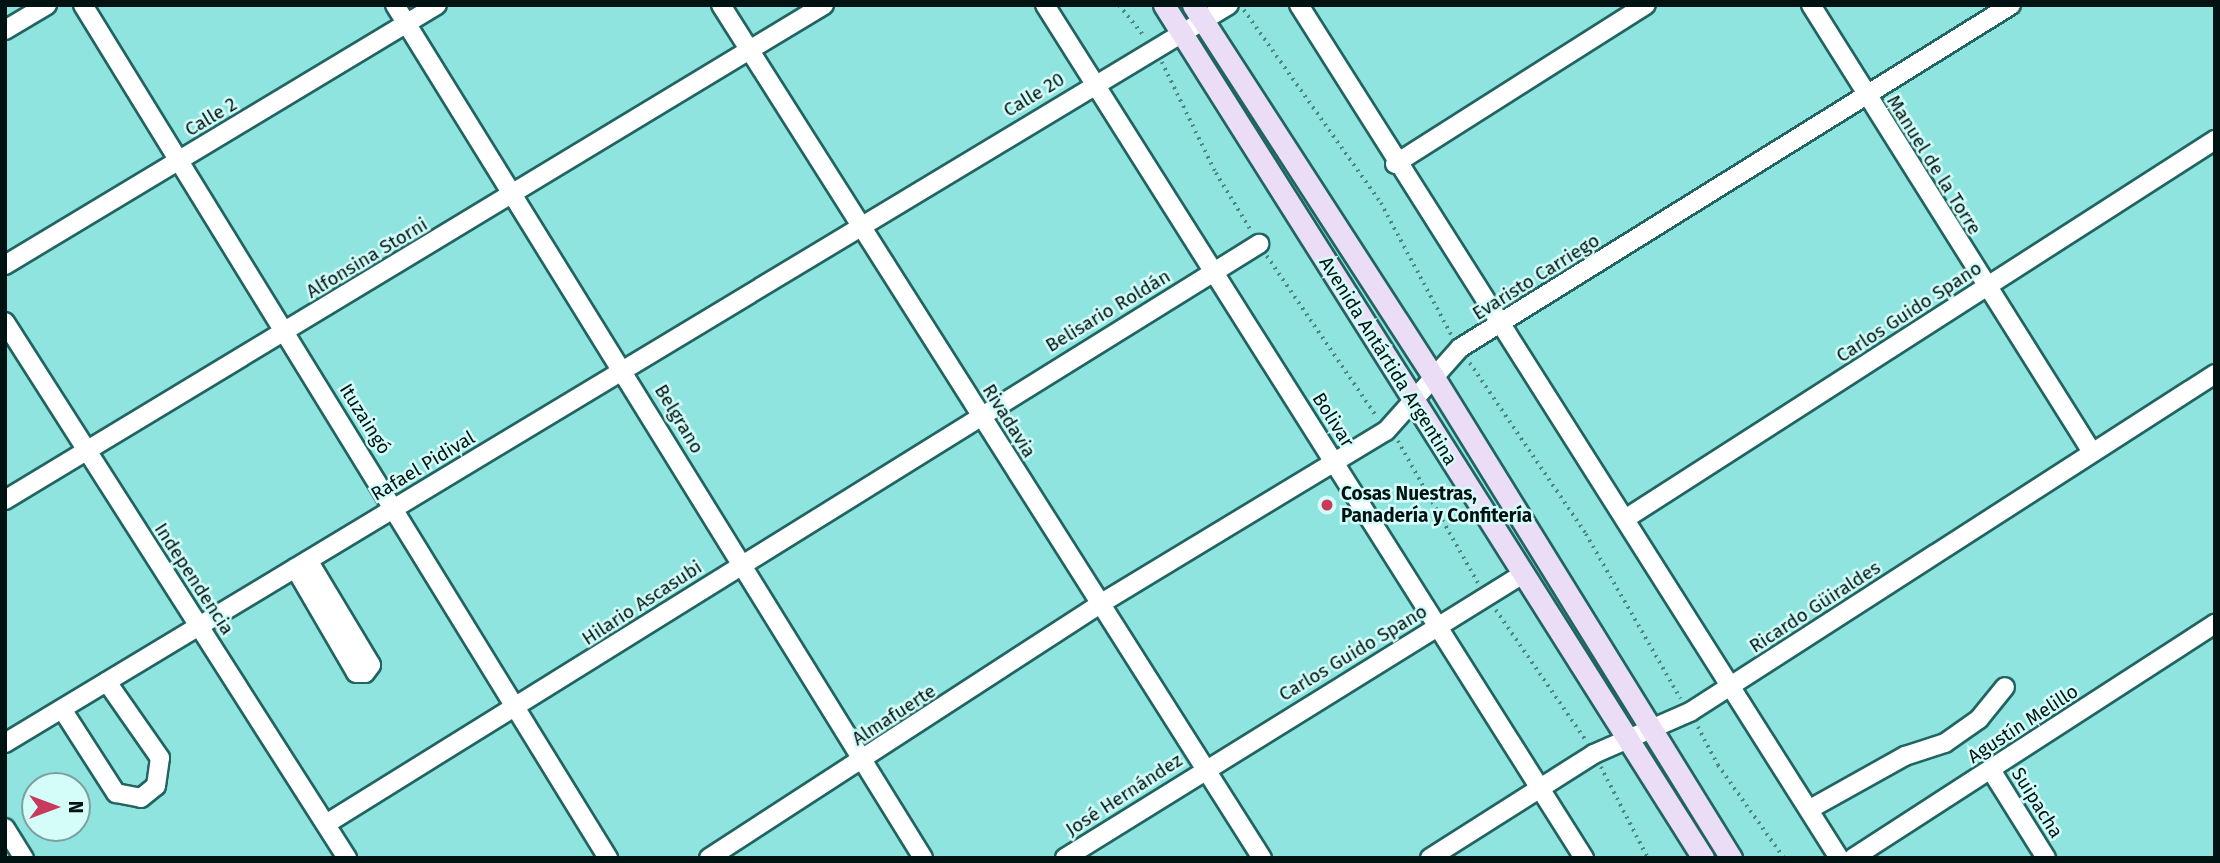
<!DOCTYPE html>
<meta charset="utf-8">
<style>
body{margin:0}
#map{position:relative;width:2220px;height:863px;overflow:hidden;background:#8fe4df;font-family:"Fira Sans",sans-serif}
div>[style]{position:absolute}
.path>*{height:3.5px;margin-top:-1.75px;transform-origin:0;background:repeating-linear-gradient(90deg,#4e8582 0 2px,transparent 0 7px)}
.roads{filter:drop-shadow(2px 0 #216461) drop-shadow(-2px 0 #216461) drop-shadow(0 2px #216461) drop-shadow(0 -2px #216461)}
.minor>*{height:18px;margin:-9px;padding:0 9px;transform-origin:9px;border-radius:9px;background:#fff}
.major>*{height:21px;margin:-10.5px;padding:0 10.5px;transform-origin:10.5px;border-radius:10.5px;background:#ecddf7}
.dots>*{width:19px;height:19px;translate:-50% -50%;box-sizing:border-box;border:4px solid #d4fdf9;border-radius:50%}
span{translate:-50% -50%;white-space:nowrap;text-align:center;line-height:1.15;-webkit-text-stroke:5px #d4fdf9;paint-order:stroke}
.street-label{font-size:19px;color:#001312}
.poi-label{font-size:19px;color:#001312;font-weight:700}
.left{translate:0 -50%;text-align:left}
.frame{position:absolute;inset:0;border:7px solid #001312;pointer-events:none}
.north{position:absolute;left:21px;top:772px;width:70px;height:70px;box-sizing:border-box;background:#d4fdf9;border:2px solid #7f9f9d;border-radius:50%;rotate:90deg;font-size:19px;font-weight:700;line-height:28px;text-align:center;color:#001312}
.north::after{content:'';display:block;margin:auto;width:24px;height:32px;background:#c8395c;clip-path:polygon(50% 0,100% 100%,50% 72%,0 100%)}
</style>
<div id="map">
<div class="path">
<i style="left:1119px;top:5px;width:40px;rotate:51deg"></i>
<i style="left:1244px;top:10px;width:237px;rotate:54.6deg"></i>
<i style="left:1381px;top:203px;width:151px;rotate:61.9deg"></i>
<i style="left:1162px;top:62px;width:123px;rotate:64.1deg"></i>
<i style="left:1216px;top:173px;width:69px;rotate:58.6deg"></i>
<i style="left:1267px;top:256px;width:195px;rotate:55.7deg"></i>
<i style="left:1470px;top:363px;width:207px;rotate:55.8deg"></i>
<i style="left:1586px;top:534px;width:190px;rotate:60.1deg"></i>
<i style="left:1398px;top:441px;width:163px;rotate:60.6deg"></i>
<i style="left:1496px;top:610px;width:160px;rotate:55.4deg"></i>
<i style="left:1698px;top:727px;width:43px;rotate:62.2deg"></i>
<i style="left:1718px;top:765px;width:114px;rotate:54.6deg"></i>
<i style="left:1601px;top:767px;width:102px;rotate:62.7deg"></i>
</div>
<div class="roads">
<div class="minor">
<i style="left:83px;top:5px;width:1002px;rotate:58.39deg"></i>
<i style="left:395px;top:5px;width:1003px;rotate:58.24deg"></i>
<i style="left:721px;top:5px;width:1010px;rotate:57.62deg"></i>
<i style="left:1045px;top:5px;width:1009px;rotate:57.71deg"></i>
<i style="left:1299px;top:5px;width:1010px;rotate:57.66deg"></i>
<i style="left:1811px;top:5px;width:528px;rotate:57.85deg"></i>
<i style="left:5px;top:30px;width:49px;rotate:-30.8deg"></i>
<i style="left:1395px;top:164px;width:297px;rotate:-32.4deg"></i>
<i style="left:5px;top:265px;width:504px;rotate:-31.04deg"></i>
<i style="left:5px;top:322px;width:636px;rotate:57.46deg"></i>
<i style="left:5px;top:500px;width:957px;rotate:-31.15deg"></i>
<i style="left:1625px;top:519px;width:701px;rotate:-32.72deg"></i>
<i style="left:295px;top:568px;width:121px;rotate:59.8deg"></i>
<i style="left:356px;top:673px;width:9px"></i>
<i style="left:365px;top:673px;width:10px;rotate:-53deg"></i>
<i style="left:371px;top:665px;width:122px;rotate:-121deg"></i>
<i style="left:62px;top:709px;width:100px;rotate:57.3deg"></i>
<i style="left:116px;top:793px;width:25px;rotate:11deg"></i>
<i style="left:141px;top:798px;width:19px;rotate:-39deg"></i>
<i style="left:156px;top:786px;width:28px;rotate:-82deg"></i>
<i style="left:160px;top:758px;width:93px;rotate:-124.9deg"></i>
<i style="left:5px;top:743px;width:1429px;rotate:-31.09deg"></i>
<i style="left:1991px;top:770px;width:104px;rotate:58deg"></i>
<i style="left:1810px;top:809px;width:109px;rotate:-29.2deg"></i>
<i style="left:1905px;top:756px;width:42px;rotate:-18deg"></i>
<i style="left:1945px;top:743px;width:42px;rotate:-35.2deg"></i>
<i style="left:1979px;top:719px;width:41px;rotate:-50.9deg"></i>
<i style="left:326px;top:824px;width:1099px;rotate:-31.87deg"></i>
<i style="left:5px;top:828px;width:36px;rotate:58deg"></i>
<i style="left:709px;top:858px;width:466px;rotate:-33deg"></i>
<i style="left:1100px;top:604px;width:334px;rotate:-31.2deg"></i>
<i style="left:1386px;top:431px;width:111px;rotate:-48.3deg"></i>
<i style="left:1460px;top:348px;width:649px;rotate:-31.9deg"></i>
<i style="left:1065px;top:858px;width:539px;rotate:-31.8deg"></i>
<i style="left:1430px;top:858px;width:194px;rotate:-32.4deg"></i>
<i style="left:1594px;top:754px;width:105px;rotate:-23.6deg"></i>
<i style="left:1690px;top:712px;width:624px;rotate:-32.77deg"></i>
<i style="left:1853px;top:858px;width:431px;rotate:-32.9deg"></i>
</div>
<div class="major">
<i style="left:1164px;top:5px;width:1009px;rotate:57.71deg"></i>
<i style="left:1193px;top:5px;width:442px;rotate:57.1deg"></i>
<i style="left:1433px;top:376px;width:567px;rotate:58.27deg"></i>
</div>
</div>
<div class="dots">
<i style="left:1327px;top:505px;background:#c8395c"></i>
</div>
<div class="street-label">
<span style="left:1034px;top:95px;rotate:-31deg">Calle 20</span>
<span style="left:211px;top:117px;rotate:-31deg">Calle 2</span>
<span style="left:1934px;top:165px;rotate:58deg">Manuel de la Torre</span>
<span style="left:367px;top:258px;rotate:-31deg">Alfonsina Storni</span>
<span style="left:1536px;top:277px;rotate:-32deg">Evaristo Carriego</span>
<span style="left:1108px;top:311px;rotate:-31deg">Belisario Roldán</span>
<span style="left:1909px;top:312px;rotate:-33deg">Carlos Guido Spano</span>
<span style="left:1388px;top:361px;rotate:58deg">Avenida Antártida Argentina</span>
<span style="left:365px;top:419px;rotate:58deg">Ituzaingó</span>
<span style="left:679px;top:419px;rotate:59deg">Belgrano</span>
<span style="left:1333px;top:420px;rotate:58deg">Bolivar</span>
<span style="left:1009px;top:421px;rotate:58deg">Rivadavia</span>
<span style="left:423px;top:466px;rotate:-31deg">Rafael Pidival</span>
<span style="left:194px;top:579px;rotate:57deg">Independencia</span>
<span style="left:642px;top:603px;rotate:-33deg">Hilario Ascasubi</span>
<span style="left:1815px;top:607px;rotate:-33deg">Ricardo Güiraldes</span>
<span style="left:1353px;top:653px;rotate:-31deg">Carlos Guido Spano</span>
<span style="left:894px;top:715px;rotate:-33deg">Almafuerte</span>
<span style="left:2023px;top:724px;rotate:-33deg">Agustín Melillo</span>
<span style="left:1124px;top:795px;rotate:-33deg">José Hernández</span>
<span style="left:2037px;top:803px;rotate:58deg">Suipacha</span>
</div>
<div class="poi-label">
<span class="left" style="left:1341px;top:505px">Cosas Nuestras,<br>Panadería y Confitería</span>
</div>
<div class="frame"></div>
<div class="north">N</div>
</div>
